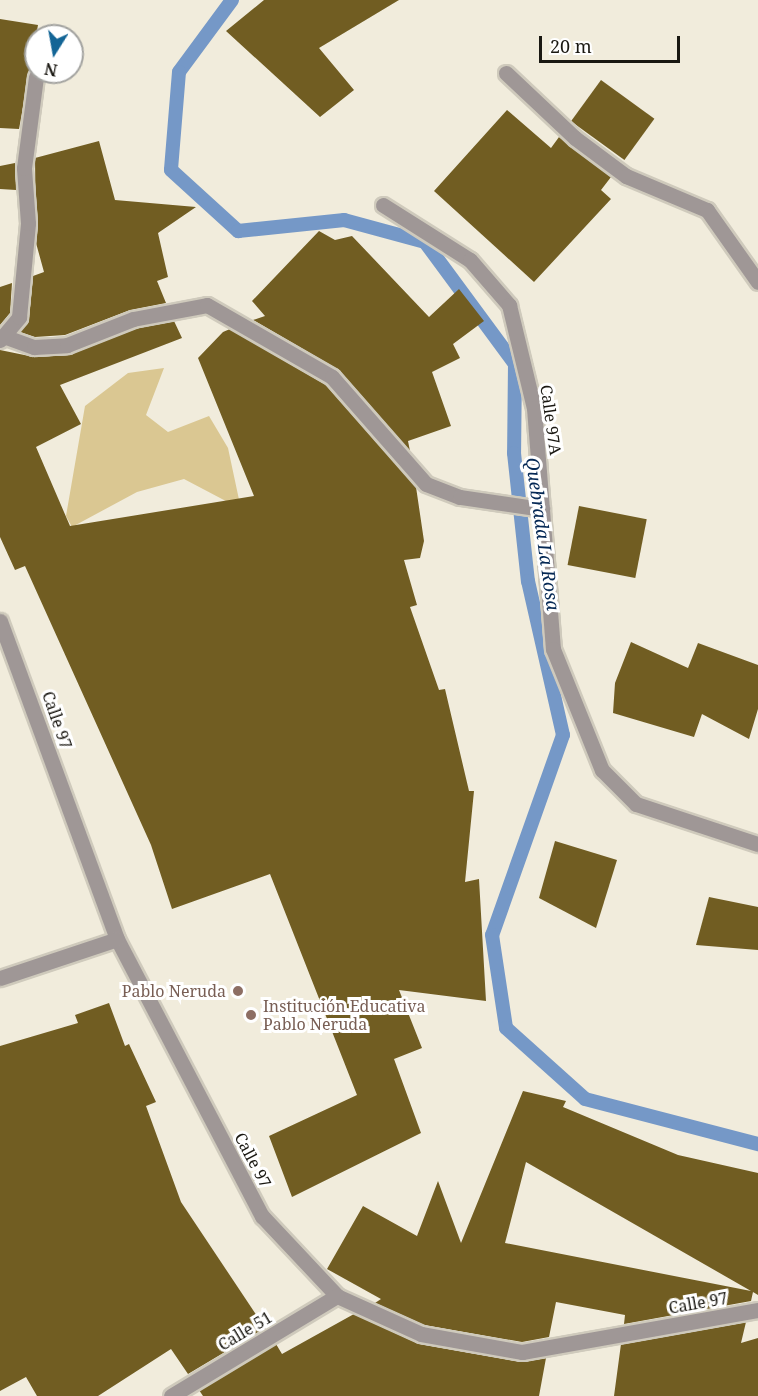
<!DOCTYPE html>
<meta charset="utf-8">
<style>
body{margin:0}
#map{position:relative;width:758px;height:1396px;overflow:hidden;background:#f1ecdc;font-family:"Noto Serif",serif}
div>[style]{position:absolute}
.green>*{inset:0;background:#dac792}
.stream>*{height:14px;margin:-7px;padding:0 7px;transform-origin:7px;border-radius:7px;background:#7598c7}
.building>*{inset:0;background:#715d22;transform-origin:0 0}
.roads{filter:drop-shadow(2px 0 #cfcabc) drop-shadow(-2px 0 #cfcabc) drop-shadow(0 2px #cfcabc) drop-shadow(0 -2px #cfcabc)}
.minor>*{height:15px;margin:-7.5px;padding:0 7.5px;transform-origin:7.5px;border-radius:7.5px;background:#9f9796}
.dots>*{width:16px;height:16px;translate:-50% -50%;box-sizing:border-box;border:3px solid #fff;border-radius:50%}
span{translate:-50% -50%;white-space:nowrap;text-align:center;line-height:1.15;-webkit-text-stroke:6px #fff;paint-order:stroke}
.street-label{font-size:16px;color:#1a1812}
.education-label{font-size:16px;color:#785e54}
.right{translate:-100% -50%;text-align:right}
.left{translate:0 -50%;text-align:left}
.water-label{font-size:18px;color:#052854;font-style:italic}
.north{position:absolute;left:24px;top:24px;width:60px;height:60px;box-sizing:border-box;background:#fff;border:2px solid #a3a3a0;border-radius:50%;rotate:191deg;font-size:16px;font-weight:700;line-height:24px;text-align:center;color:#1a1812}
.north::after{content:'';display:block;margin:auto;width:21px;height:27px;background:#136596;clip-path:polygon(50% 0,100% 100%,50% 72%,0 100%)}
.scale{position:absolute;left:539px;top:36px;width:141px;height:27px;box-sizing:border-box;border:3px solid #1a1812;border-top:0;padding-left:8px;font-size:18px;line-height:21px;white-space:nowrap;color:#1a1812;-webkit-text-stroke:4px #fff;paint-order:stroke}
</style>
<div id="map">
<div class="green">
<i style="clip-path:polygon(164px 368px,146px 415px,168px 432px,209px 416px,228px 448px,241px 509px,184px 479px,137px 492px,72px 527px,66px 516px,85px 406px,128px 373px)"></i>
</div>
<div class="stream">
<i style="left:232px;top:0;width:89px;rotate:126.4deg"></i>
<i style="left:179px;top:72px;width:98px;rotate:94.7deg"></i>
<i style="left:171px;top:170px;width:91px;rotate:42.3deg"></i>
<i style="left:238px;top:231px;width:107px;rotate:-5.9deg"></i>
<i style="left:344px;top:220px;width:84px;rotate:15.2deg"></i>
<i style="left:425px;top:242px;width:152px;rotate:53.6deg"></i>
<i style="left:515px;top:364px;width:89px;rotate:90.6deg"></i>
<i style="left:514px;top:453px;width:129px;rotate:83.8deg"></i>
<i style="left:528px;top:581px;width:158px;rotate:77.2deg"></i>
<i style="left:563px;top:735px;width:212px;rotate:109.5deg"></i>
<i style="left:492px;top:935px;width:94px;rotate:81.4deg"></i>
<i style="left:506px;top:1028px;width:106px;rotate:41.9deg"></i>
<i style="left:585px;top:1099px;width:179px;rotate:14.6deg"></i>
</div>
<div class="building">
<i style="clip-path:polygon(264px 0,399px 0,319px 48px,354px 90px,320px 117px,226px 31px)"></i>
<i style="clip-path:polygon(0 19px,38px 25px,19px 129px,0 128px)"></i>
<i style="left:601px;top:80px;width:66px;height:51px;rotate:36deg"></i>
<i style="clip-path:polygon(507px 110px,551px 148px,559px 137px,611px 177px,601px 190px,611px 199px,534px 282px,434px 191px)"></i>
<i style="clip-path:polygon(99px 141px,115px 200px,196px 207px,158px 233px,168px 277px,157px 281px,166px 303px,130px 310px,65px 335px,35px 337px,20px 332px,29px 318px,33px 276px,44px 272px,36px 243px,35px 158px)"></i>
<i style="clip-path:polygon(15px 163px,16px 190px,0 189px,0 166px)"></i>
<i style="clip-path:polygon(319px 231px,335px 240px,352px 236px,429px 317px,459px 289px,484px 321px,453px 344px,460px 358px,432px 372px,451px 426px,408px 441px,410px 451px,339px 370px,253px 320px,265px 316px,252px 301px)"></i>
<i style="clip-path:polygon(12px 283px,10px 313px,0 325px,0 287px)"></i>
<i style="clip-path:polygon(174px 321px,182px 338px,60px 385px,81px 424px,36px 447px,70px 526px,254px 496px,198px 358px,223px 332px,230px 329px,326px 385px,416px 487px,424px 541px,420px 558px,404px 560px,417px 605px,410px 607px,439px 690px,445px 689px,469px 791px,474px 791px,465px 882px,479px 879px,486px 1001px,399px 990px,422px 1048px,394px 1059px,421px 1133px,292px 1197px,269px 1136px,357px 1095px,270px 874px,172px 909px,151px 845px,25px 566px,15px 570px,0 537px,0 350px,34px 357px,68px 355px,136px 328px)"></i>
<i style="left:579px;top:506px;width:69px;height:60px;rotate:11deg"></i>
<i style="clip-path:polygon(631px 642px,688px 668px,698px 643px,758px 665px,758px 709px,749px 739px,702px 714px,694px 737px,613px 713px,615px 683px)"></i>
<i style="clip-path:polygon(555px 841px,617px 860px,596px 928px,539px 898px)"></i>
<i style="clip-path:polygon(709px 897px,758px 907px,758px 950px,696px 945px)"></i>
<i style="clip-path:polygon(109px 1003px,125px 1046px,129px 1044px,156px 1102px,146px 1106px,181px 1202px,265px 1328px,188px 1374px,171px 1349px,98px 1396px,37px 1396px,26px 1377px,0 1391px,0 1046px,78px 1023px,75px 1015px)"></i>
<i style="clip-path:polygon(evenodd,523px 1091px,566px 1101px,563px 1107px,678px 1155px,758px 1173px,758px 1295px,753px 1292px,751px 1301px,624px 1324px,625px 1315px,556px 1302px,549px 1337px,522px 1342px,424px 1325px,375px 1303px,381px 1299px,327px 1269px,363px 1206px,417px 1236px,438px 1181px,461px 1243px,523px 1091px,526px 1162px,751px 1291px,505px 1243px,526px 1162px)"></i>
<i style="clip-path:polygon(354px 1314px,419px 1344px,521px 1362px,546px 1358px,539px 1396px,203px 1396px,199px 1390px,276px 1344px,282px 1354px)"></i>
<i style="clip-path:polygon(746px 1322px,741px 1343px,758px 1338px,758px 1396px,614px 1396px,621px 1344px)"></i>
</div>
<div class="roads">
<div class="minor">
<i style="left:506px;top:73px;width:95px;rotate:43.3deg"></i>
<i style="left:575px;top:138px;width:64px;rotate:36.7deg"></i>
<i style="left:626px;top:176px;width:88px;rotate:22.8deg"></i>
<i style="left:707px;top:210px;width:88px;rotate:54.7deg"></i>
<i style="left:383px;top:205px;width:103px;rotate:32.3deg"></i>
<i style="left:470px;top:260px;width:60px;rotate:49.1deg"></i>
<i style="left:509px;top:305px;width:106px;rotate:76.4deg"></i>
<i style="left:534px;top:408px;width:242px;rotate:85.5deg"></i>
<i style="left:553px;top:649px;width:131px;rotate:68deg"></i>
<i style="left:602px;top:770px;width:48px;rotate:45deg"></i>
<i style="left:636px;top:804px;width:128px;rotate:18.2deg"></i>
<i style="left:6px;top:337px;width:30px;rotate:20deg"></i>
<i style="left:34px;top:347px;width:33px;rotate:-3deg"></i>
<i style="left:67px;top:345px;width:71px;rotate:-21.5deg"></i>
<i style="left:133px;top:319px;width:75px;rotate:-10.7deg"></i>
<i style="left:207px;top:305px;width:144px;rotate:29.9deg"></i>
<i style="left:332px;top:377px;width:142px;rotate:48.7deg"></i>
<i style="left:426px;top:484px;width:36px;rotate:21deg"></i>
<i style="left:460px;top:497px;width:83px;rotate:8.3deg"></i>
<i style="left:0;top:340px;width:30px;rotate:-50deg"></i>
<i style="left:19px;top:317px;width:94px;rotate:-84.5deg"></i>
<i style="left:28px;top:223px;width:55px;rotate:-94.2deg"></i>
<i style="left:24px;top:168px;width:92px;rotate:-82.5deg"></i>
<i style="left:0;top:621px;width:339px;rotate:69.8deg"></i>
<i style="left:117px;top:939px;width:313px;rotate:62.4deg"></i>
<i style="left:262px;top:1216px;width:110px;rotate:46.8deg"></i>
<i style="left:337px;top:1296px;width:92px;rotate:24.3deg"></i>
<i style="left:421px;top:1334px;width:103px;rotate:10.1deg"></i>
<i style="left:522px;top:1352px;width:240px;rotate:-10.1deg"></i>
<i style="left:0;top:978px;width:123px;rotate:-18.4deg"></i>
<i style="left:171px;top:1396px;width:194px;rotate:-31.1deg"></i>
</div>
</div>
<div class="dots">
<i style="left:238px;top:991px;background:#8d6e63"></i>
<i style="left:251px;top:1015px;background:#8d6e63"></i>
</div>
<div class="street-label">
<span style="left:551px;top:420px;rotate:82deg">Calle 97A</span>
<span style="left:57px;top:720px;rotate:71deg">Calle 97</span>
<span style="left:253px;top:1160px;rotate:62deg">Calle 97</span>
<span style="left:698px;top:1303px;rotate:-10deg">Calle 97</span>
<span style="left:245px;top:1331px;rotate:-31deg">Calle 51</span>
</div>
<div class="education-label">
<span class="right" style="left:226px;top:991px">Pablo Neruda</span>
<span class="left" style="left:263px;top:1015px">Institución Educativa<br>Pablo Neruda</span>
</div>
<div class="water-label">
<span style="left:543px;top:534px;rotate:82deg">Quebrada La Rosa</span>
</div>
<div class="north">N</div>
<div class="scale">20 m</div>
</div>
